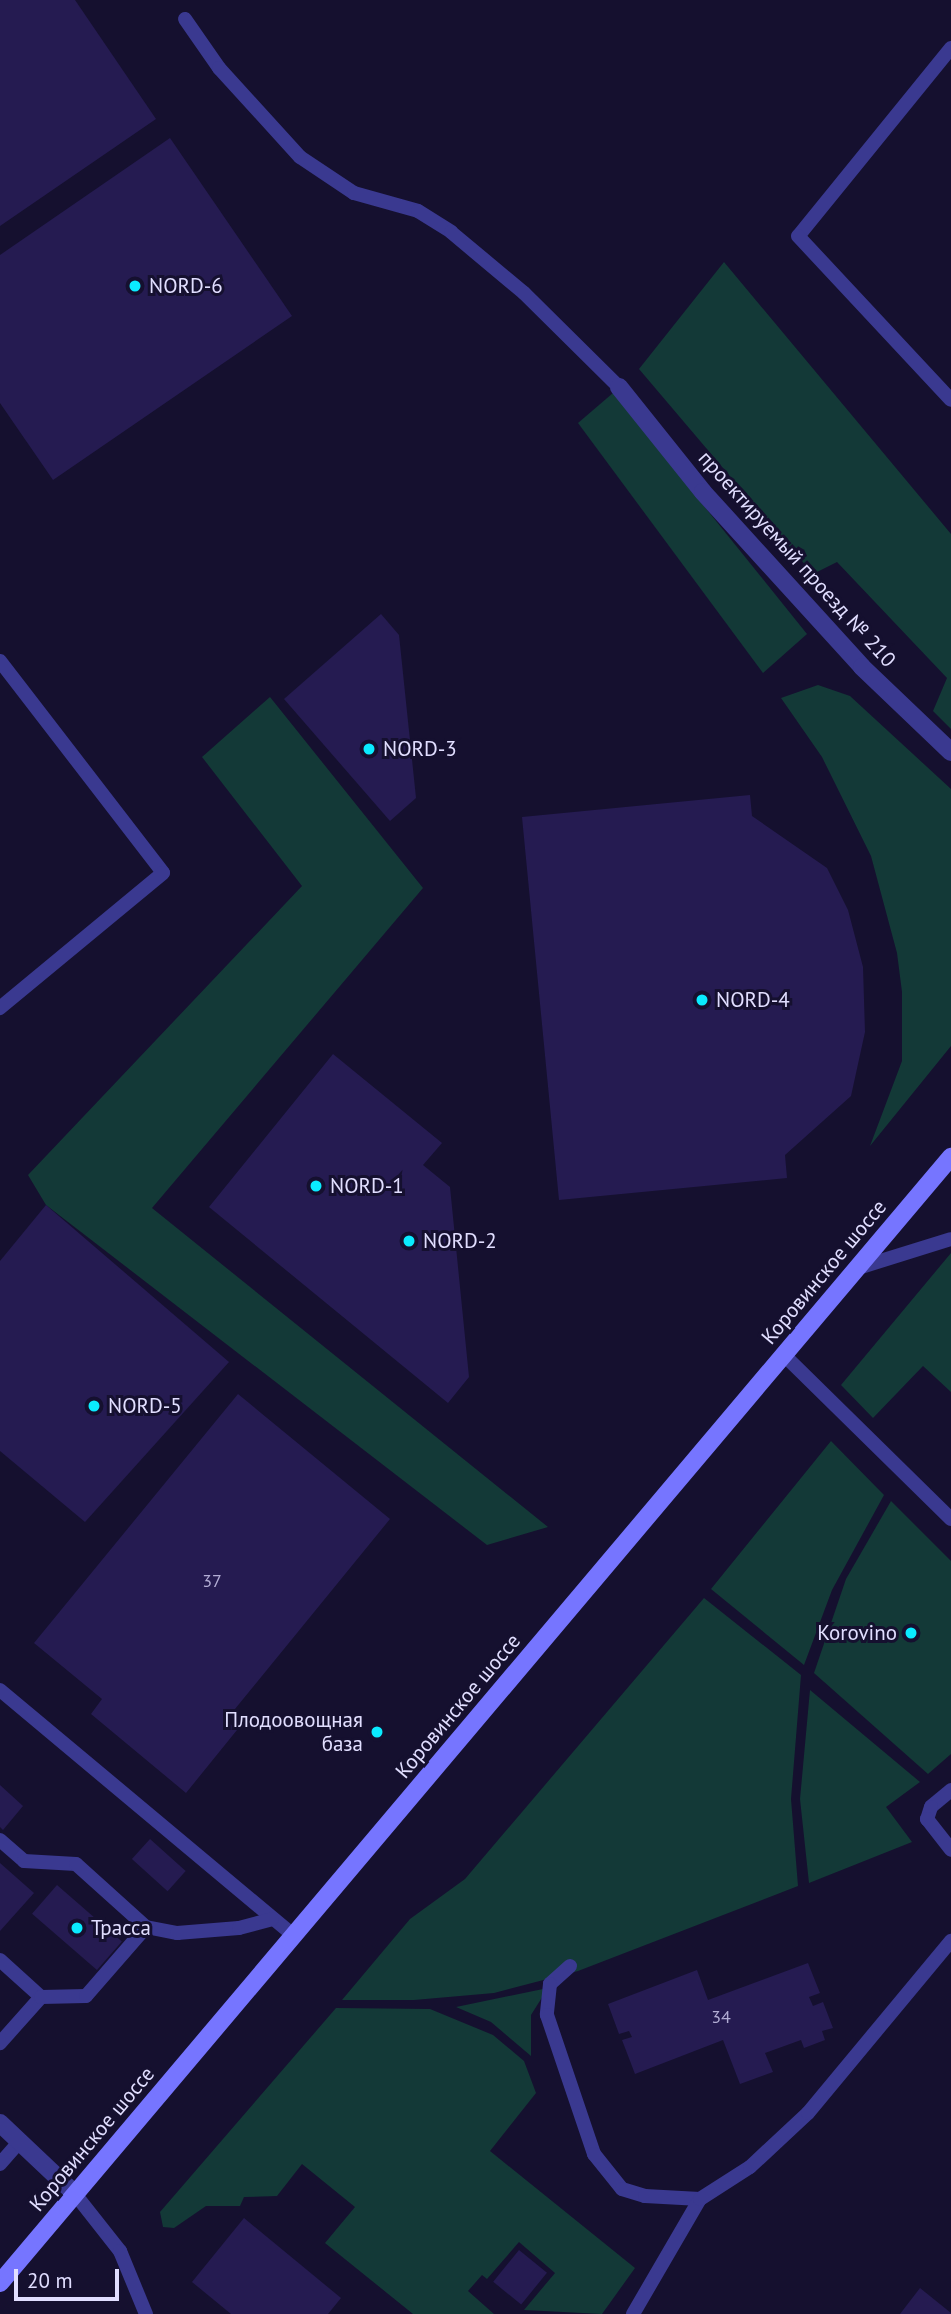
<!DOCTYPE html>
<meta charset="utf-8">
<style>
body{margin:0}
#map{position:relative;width:951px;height:2314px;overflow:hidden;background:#15102f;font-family:"PT Sans",sans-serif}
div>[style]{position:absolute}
.green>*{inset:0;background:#133937}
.building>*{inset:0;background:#251b51;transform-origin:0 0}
.service>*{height:14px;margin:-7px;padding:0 7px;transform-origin:7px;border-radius:7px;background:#3a3990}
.minor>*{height:18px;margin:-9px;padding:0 9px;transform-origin:9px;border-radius:9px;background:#3a3990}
.secondary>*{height:18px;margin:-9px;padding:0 9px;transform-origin:9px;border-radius:9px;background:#7675ff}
.dots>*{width:19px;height:19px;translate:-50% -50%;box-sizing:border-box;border:4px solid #15102f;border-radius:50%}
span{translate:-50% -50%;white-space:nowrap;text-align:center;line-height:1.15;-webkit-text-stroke:6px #15102f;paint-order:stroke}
.number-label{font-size:18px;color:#b2add4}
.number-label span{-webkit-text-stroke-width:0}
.poi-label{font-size:21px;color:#e1deff}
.left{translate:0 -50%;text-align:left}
.right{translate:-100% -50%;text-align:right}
.street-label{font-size:21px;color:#e1deff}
.scale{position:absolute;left:14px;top:2269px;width:105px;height:32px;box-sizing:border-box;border:4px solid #e1deff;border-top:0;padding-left:9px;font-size:21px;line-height:24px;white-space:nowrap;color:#e1deff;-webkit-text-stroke:5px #15102f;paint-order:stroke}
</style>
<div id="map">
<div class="green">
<i style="clip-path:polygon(724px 262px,951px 534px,951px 729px,933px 711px,947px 678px,837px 562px,813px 574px,639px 369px)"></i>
<i style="clip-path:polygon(613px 393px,807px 634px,763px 673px,578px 423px)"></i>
<i style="clip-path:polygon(818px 685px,850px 696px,951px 789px,951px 1046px,870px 1146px,902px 1061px,902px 992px,897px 953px,871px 856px,822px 757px,781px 698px)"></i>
<i style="clip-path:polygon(270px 697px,423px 888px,152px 1208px,548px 1527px,487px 1545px,46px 1205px,28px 1175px,302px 886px,202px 757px)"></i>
<i style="clip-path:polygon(951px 1253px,951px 1392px,923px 1366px,873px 1418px,841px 1385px)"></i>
<i style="clip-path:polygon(831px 1441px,884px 1495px,832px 1590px,804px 1665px,711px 1589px)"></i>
<i style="clip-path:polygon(891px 1501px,951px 1561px,951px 1754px,928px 1774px,814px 1673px,846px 1579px)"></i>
<i style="clip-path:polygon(704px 1598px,801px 1675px,791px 1799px,798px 1886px,578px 1971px,494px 1993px,414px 2000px,342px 2000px,410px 1919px,465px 1879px)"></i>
<i style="clip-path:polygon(810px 1690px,920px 1782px,886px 1807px,912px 1842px,809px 1883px,800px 1799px)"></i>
<i style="clip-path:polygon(548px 1988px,531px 2015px,531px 2056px,491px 2022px,456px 2007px)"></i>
<i style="clip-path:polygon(336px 2008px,430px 2009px,493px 2035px,524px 2061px,536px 2093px,490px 2151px,635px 2268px,602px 2314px,524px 2310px,555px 2273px,519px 2242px,487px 2279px,482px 2275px,468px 2291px,494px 2314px,413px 2314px,325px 2243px,355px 2207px,302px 2164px,277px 2196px,244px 2197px,240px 2206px,206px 2206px,174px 2228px,163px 2227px,160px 2212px)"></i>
</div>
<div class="building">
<i style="clip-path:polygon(0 0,75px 0,156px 119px,0 226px)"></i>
<i style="clip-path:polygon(170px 138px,292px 316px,53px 480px,0 403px,0 255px)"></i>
<i style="clip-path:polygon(381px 614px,399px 635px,416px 798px,390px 821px,284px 699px)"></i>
<i style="clip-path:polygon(750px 795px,752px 816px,827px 868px,848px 910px,863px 967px,865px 1032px,851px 1096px,785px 1155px,787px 1178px,559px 1200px,522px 817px)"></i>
<i style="clip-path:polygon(333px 1054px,442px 1143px,423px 1165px,450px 1187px,469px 1377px,448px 1403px,209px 1207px)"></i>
<i style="clip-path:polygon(46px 1205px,229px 1362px,85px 1522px,0 1451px,0 1261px)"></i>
<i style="clip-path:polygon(238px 1394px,390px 1519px,226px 1720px,237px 1730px,186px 1793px,91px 1714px,102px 1699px,34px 1643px)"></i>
<i style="clip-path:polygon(0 1785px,23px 1806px,3px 1830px,0 1827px)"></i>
<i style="left:150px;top:1839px;width:48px;height:27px;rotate:42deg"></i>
<i style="clip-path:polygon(0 1863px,34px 1893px,0 1931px)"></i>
<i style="left:57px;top:1885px;width:86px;height:38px;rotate:41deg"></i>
<i style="clip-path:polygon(808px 1963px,820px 1993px,809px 1997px,813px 2006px,823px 2002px,833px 2028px,822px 2031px,825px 2040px,804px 2048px,801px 2040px,765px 2053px,773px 2072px,740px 2084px,723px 2040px,635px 2074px,622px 2040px,632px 2037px,629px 2031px,619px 2034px,608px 2004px,697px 1970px,708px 2000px)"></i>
<i style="clip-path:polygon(244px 2218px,341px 2298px,328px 2314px,231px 2314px,192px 2282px)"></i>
<i style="left:519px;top:2250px;width:36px;height:41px;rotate:39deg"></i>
<i style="clip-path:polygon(920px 2288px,951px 2313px,951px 2314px,900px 2314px)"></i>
</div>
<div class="service">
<i style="left:185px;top:19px;width:60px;rotate:55.2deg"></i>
<i style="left:219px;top:68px;width:120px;rotate:47.7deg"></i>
<i style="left:300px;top:157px;width:65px;rotate:33.7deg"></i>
<i style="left:354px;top:193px;width:66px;rotate:15.7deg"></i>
<i style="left:418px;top:211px;width:39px;rotate:32deg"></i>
<i style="left:451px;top:232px;width:95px;rotate:39.9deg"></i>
<i style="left:524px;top:293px;width:134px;rotate:44.7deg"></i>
<i style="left:951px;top:48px;width:242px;rotate:129.1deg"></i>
<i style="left:798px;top:236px;width:224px;rotate:47deg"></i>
<i style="left:0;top:661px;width:267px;rotate:52.4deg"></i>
<i style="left:163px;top:873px;width:212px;rotate:140.4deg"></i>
<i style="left:858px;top:1268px;width:97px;rotate:-17.3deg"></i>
<i style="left:784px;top:1355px;width:234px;rotate:44.5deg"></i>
<i style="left:0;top:1690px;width:383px;rotate:39.9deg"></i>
<i style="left:951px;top:1790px;width:26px;rotate:140deg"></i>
<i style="left:931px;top:1807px;width:13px;rotate:108deg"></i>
<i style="left:927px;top:1819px;width:39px;rotate:52deg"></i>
<i style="left:0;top:1840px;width:32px;rotate:41deg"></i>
<i style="left:24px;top:1861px;width:52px;rotate:3.3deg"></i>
<i style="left:76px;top:1864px;width:94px;rotate:42deg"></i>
<i style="left:146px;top:1927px;width:32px;rotate:11deg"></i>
<i style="left:177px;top:1933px;width:62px;rotate:-4.6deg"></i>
<i style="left:239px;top:1928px;width:34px;rotate:-15deg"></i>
<i style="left:0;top:1960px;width:55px;rotate:42.1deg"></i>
<i style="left:41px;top:1997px;width:62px;rotate:131.7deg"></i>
<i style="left:570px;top:1966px;width:27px;rotate:138deg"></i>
<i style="left:550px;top:1984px;width:31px;rotate:96deg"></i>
<i style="left:547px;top:2015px;width:147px;rotate:71.3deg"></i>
<i style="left:594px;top:2154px;width:45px;rotate:51.3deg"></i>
<i style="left:622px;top:2189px;width:24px;rotate:17deg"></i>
<i style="left:645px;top:2196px;width:55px;rotate:3.1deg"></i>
<i style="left:41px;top:1997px;width:45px;rotate:-1.3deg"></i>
<i style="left:86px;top:1996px;width:91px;rotate:-49deg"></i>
<i style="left:0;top:2164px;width:30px;rotate:-49deg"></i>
<i style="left:75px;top:2194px;width:73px;rotate:51.7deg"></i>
<i style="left:120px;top:2251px;width:68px;rotate:67.6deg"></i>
<i style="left:633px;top:2314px;width:133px;rotate:-59.8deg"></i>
<i style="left:700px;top:2199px;width:59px;rotate:-32.6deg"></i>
<i style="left:750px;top:2167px;width:79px;rotate:-43deg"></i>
<i style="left:808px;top:2113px;width:224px;rotate:-50.3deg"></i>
</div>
<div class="minor">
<i style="left:619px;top:387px;width:134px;rotate:51.3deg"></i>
<i style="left:703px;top:492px;width:236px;rotate:47.7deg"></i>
<i style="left:862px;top:667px;width:123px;rotate:43.7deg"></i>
<i style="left:0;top:2123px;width:103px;rotate:43.4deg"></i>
</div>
<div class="secondary">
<i style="left:0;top:2283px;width:1474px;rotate:-49.82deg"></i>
</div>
<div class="dots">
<i style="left:135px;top:286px;background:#0aebff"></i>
<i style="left:369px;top:749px;background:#0aebff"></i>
<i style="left:702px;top:1000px;background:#0aebff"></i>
<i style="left:316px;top:1186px;background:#0aebff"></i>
<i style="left:409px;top:1241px;background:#0aebff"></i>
<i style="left:94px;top:1406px;background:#0aebff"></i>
<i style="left:911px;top:1633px;background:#0aebff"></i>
<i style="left:377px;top:1732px;background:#0aebff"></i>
<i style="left:77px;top:1928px;background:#0aebff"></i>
</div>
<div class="number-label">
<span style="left:212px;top:1581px">37</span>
<span style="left:721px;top:2017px">34</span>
</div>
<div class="poi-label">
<span class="left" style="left:149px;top:286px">NORD-6</span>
<span class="left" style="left:383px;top:749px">NORD-3</span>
<span class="left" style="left:716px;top:1000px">NORD-4</span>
<span class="left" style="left:330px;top:1186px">NORD-1</span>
<span class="left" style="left:423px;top:1241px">NORD-2</span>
<span class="left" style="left:108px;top:1406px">NORD-5</span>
<span class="right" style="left:897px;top:1633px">Korovino</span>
<span class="right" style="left:363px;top:1732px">Плодоовощная<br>база</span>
<span class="left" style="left:91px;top:1928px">Трасса</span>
</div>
<div class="street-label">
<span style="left:797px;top:559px;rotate:48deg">проектируемый проезд № 210</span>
<span style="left:824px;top:1272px;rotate:-50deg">Коровинское шоссе</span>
<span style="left:458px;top:1706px;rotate:-50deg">Коровинское шоссе</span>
<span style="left:92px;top:2139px;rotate:-50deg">Коровинское шоссе</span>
</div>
<div class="scale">20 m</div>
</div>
